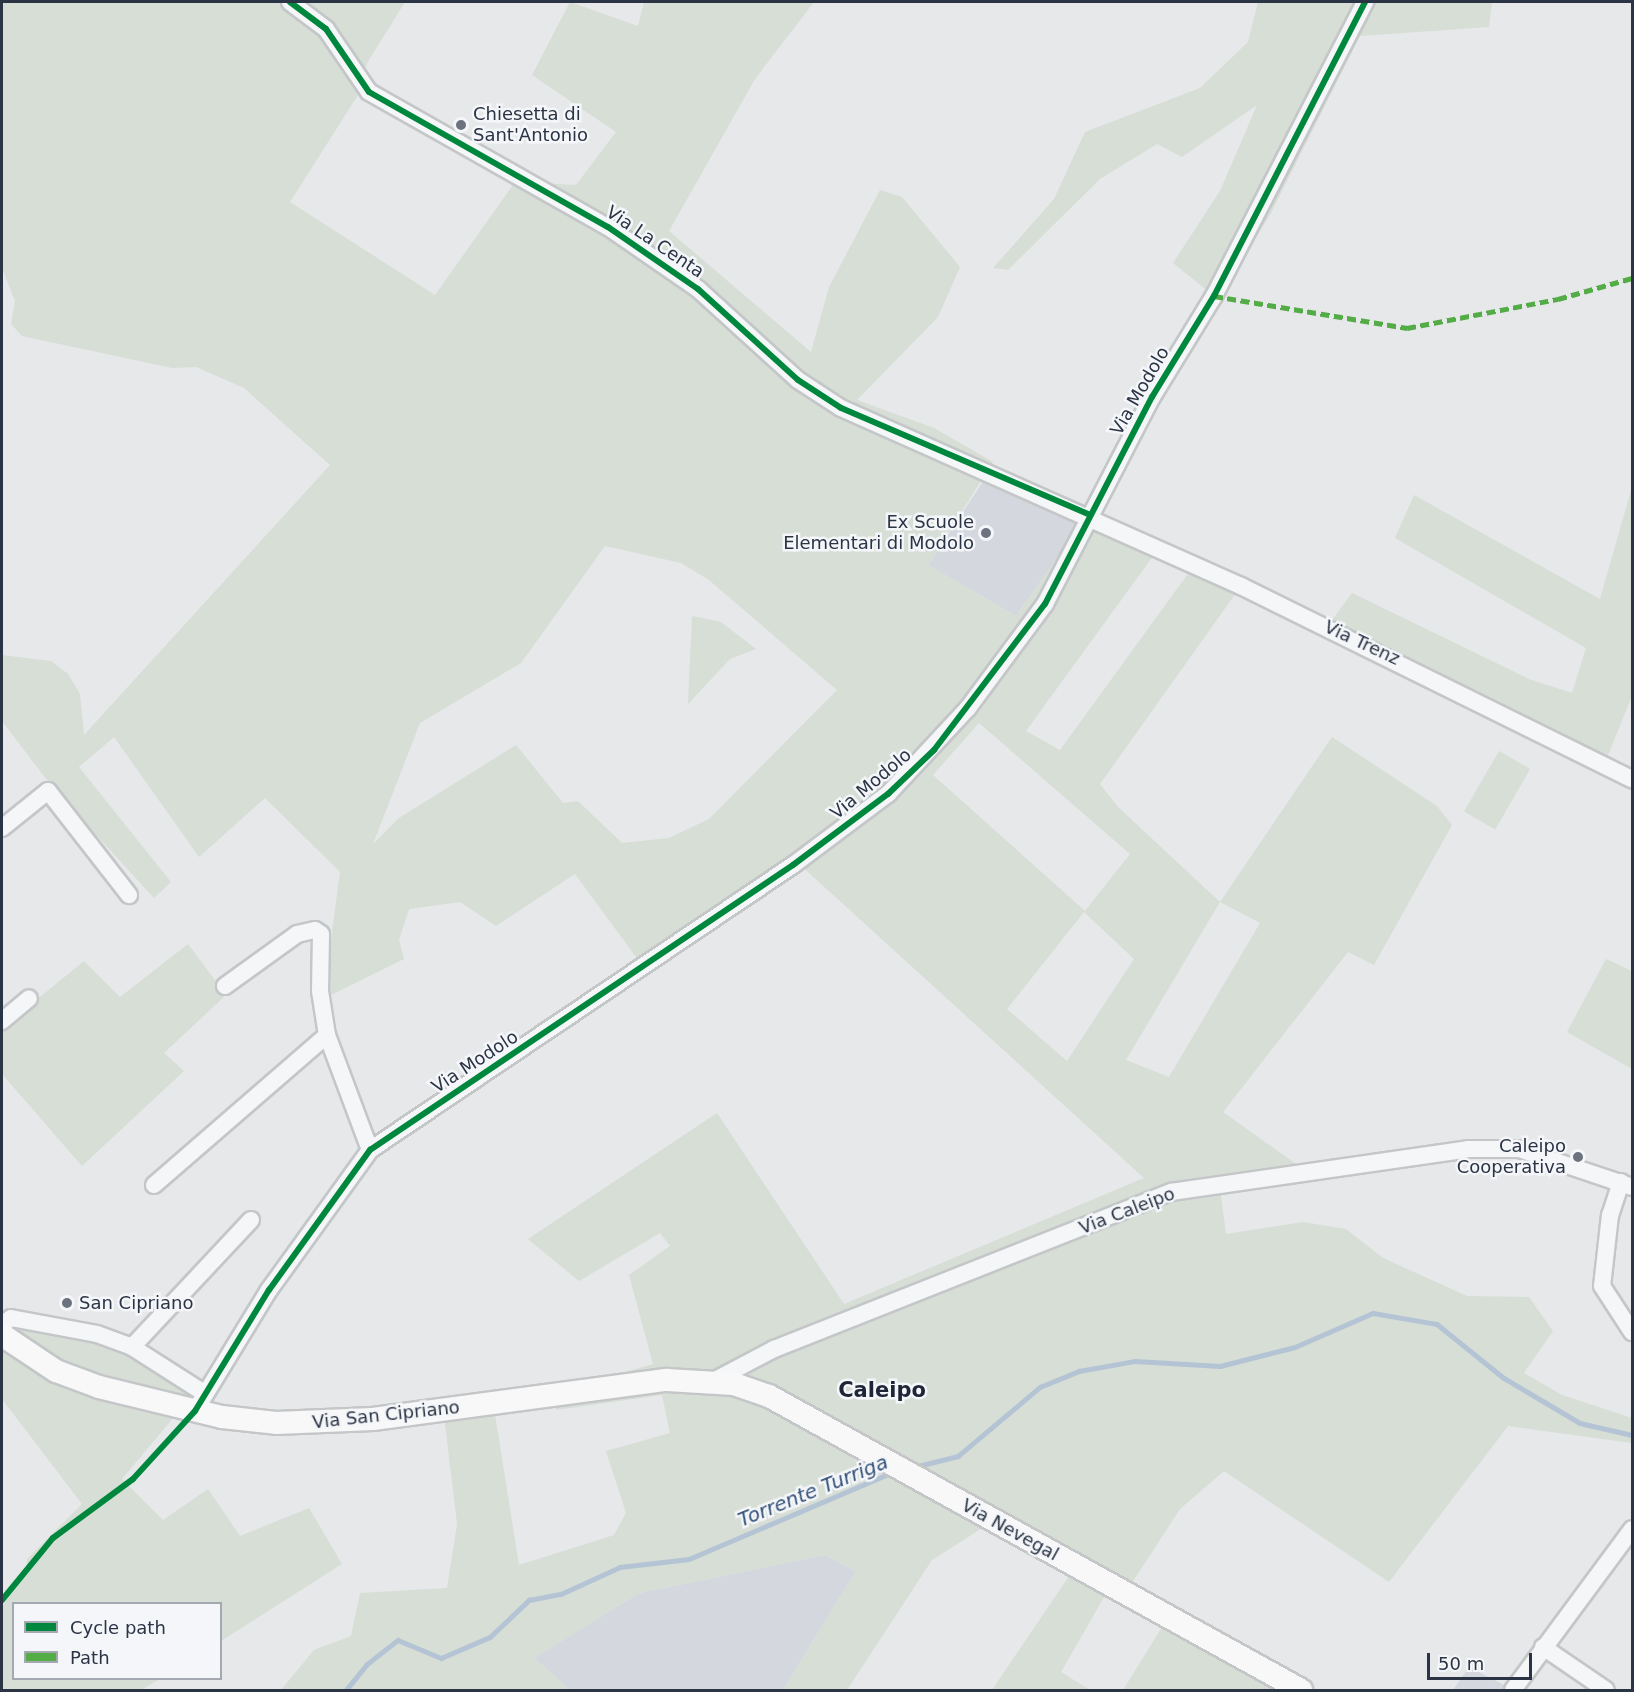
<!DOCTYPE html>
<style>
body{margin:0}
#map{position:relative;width:1634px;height:1692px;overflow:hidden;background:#e6e8ea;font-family:"DejaVu Sans",sans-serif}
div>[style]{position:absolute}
.built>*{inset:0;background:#d4d7dd}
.green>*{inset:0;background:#d6ded6;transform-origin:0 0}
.stream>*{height:4.5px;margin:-2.25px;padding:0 2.25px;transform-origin:2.25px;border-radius:2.25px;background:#b4c4d5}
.roads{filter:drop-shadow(2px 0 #c4c6c8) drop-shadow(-2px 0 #c4c6c8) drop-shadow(0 2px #c4c6c8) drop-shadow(0 -2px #c4c6c8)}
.street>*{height:16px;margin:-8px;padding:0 8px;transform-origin:8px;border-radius:8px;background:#f5f6f7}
.secondary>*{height:22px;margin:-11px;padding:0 11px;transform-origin:11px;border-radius:11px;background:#f8f8f8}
.quiet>*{height:4.5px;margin-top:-2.25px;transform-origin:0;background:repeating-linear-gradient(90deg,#54ac47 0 9px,transparent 0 13.5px)}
.cycleway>*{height:6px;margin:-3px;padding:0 3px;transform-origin:3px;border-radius:3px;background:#00873e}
.dots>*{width:16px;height:16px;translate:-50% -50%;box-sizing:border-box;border:3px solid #f4f6f9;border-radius:50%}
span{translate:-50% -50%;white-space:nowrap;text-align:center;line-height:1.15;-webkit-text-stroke:5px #f4f6f9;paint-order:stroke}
.poi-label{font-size:18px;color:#2b3445}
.left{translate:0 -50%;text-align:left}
.right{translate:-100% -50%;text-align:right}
.street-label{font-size:18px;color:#2b3445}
.water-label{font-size:20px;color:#34527a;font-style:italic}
.quarter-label{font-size:21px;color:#1d2536;font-weight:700}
.frame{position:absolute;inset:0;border:3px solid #2b3445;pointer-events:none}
.legend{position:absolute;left:12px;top:1602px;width:210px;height:78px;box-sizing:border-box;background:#f4f6f9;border:2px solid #a4a8b1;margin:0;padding:8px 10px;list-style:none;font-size:18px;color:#2b3445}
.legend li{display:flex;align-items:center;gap:12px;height:30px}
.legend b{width:30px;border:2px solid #a4a8b1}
.scale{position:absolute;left:1427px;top:1653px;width:105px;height:27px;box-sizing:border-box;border:3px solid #2b3445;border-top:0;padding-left:8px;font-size:18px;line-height:21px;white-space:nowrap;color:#2b3445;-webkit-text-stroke:4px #f4f6f9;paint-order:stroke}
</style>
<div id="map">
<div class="built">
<i style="clip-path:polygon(984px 480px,1088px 514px,1016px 616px,928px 565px)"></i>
<i style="clip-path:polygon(825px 1555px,856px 1571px,783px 1690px,570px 1690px,534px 1658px,639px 1593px)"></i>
<i style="clip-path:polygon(1469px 1667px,1514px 1690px,1453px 1690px)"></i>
</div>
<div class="green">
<i style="clip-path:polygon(evenodd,2px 2px,405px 2px,367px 63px,358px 95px,290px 202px,435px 295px,515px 182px,576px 185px,616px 132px,532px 75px,570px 2px,638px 26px,644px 2px,814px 2px,755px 79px,669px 231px,811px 352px,829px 287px,880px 190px,902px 197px,960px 267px,938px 317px,857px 400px,934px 428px,993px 462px,928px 565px,1016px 616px,1088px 514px,1159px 548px,1026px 731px,1060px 750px,1195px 564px,1241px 586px,1100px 784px,1118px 807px,1220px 902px,1332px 737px,1437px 806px,1452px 825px,1374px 965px,1348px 952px,1223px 1112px,1303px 1169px,1219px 1181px,1226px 1234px,1303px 1222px,1346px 1229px,1383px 1258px,1467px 1296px,1529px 1297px,1553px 1331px,1524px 1373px,1562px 1395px,1632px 1418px,1632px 1443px,1508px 1426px,1389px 1582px,1224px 1471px,1180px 1509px,1130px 1586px,1115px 1578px,1061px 1672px,1090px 1690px,992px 1690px,1082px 1557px,1006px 1513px,932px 1560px,847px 1690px,783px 1690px,856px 1571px,825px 1555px,639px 1593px,534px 1658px,570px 1690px,281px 1690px,314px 1650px,351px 1636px,360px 1593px,447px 1588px,457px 1524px,443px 1407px,493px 1402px,519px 1565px,614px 1535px,626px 1513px,606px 1451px,670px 1433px,662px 1395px,556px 1410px,554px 1393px,653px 1364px,629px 1275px,670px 1246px,660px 1233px,579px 1281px,528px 1239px,717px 1113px,844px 1304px,1144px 1178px,797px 862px,644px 968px,575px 874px,496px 926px,460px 902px,409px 909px,399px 940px,404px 959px,323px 999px,340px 872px,265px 798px,199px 857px,114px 737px,79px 767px,171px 882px,154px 898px,53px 788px,2px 721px,2px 655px,51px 661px,68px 674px,80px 694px,84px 735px,330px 465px,244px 388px,196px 367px,172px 368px,22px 336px,11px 324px,15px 301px,2px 268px,2px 2px,605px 546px,681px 563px,709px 580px,837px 690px,709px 819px,669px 838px,622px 843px,578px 801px,563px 803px,516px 745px,399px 818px,373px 844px,420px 723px,521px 663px,605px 546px,2px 2px,979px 723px,1130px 854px,1085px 911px,933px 775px,979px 723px,2px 2px,1220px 902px,1260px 923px,1169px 1077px,1126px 1060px,1220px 902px,2px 2px,1084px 912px,1134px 959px,1067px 1061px,1007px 1009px,1084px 912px)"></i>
<i style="clip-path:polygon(1258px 2px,1492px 2px,1489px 27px,1360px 36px,1271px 213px,1221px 296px,1214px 296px,1173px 263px,1220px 191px,1257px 105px,1182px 157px,1157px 144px,1100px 179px,1008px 270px,993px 268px,1054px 199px,1085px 132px,1200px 88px,1248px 42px)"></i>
<i style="clip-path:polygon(1632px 487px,1632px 696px,1604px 765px,1327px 627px,1352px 593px,1529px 679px,1572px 693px,1586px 648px,1395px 538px,1414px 495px,1600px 599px)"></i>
<i style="clip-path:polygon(692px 616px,721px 622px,756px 649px,730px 659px,688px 704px)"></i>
<i style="left:1499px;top:751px;width:36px;height:70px;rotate:30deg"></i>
<i style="clip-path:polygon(188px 944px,226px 995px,164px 1053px,184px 1071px,82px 1166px,2px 1074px,2px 1028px,84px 961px,120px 997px)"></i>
<i style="clip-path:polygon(1606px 959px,1632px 971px,1632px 1069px,1567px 1032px)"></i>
<i style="clip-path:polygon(2px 1323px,117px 1346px,184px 1386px,189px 1399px,122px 1479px,163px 1520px,208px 1489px,240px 1536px,309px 1508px,342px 1564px,221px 1641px,220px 1604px,14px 1604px,14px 1678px,160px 1679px,141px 1690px,2px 1690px,2px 1606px,26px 1575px,27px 1559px,82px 1504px,2px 1399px)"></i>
<i style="clip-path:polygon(1172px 1611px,1263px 1663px,1312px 1690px,1123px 1690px)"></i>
</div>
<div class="stream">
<i style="left:914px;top:1467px;width:45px;rotate:-14deg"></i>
<i style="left:958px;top:1456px;width:107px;rotate:-40.1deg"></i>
<i style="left:1040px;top:1387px;width:42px;rotate:-22.3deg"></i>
<i style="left:1079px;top:1371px;width:57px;rotate:-10.1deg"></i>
<i style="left:1135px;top:1361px;width:85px;rotate:3.4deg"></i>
<i style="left:1220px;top:1366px;width:77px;rotate:-14.2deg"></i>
<i style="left:1295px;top:1347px;width:85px;rotate:-23.6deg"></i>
<i style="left:1373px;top:1313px;width:65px;rotate:9.8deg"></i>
<i style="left:1437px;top:1324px;width:86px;rotate:38.9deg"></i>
<i style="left:1504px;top:1378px;width:88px;rotate:30.6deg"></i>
<i style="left:1580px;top:1423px;width:53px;rotate:13deg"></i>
<i style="left:346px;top:1690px;width:33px;rotate:-51deg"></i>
<i style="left:367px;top:1664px;width:39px;rotate:-38deg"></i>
<i style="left:398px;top:1640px;width:47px;rotate:22.7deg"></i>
<i style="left:441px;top:1658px;width:53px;rotate:-23.2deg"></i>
<i style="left:490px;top:1637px;width:54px;rotate:-43.5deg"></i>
<i style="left:529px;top:1600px;width:33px;rotate:-11deg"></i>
<i style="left:561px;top:1594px;width:65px;rotate:-24.6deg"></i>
<i style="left:620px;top:1567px;width:69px;rotate:-6.6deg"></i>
<i style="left:689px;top:1559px;width:220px;rotate:-23.1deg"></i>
</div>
<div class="roads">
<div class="street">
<i style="left:290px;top:2px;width:45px;rotate:36.9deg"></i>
<i style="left:326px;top:29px;width:76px;rotate:55.7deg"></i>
<i style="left:369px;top:92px;width:274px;rotate:29.5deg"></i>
<i style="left:608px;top:227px;width:109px;rotate:34.6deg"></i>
<i style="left:698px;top:289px;width:135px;rotate:42.3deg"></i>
<i style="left:798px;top:380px;width:51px;rotate:33.1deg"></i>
<i style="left:841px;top:408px;width:438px;rotate:24deg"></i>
<i style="left:1241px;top:586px;width:436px;rotate:26.3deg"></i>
<i style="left:2px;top:828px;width:59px;rotate:-38.8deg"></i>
<i style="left:48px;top:791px;width:132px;rotate:52.1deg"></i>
<i style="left:225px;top:986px;width:89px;rotate:-35.8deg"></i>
<i style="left:297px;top:934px;width:18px;rotate:-13deg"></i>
<i style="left:315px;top:930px;width:7px;rotate:34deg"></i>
<i style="left:321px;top:934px;width:57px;rotate:91deg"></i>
<i style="left:320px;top:991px;width:45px;rotate:81deg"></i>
<i style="left:327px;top:1035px;width:123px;rotate:69.5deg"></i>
<i style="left:2px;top:1021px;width:35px;rotate:-40deg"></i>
<i style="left:1621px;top:1182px;width:35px;rotate:108deg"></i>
<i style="left:1610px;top:1215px;width:71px;rotate:96.4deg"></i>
<i style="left:1602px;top:1286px;width:55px;rotate:56.9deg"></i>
<i style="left:154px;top:1185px;width:229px;rotate:-40.9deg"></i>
<i style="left:2px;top:1325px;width:11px;rotate:-38deg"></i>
<i style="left:11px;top:1318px;width:87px;rotate:10.5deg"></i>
<i style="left:97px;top:1334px;width:37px;rotate:20deg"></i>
<i style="left:132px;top:1347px;width:85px;rotate:32.6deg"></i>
<i style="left:132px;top:1347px;width:174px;rotate:-46.9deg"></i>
<i style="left:715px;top:1380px;width:67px;rotate:-27.7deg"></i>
<i style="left:774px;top:1349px;width:427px;rotate:-21.6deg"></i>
<i style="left:1171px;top:1192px;width:300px;rotate:-8.2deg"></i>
<i style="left:1468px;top:1149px;width:51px"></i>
<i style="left:1519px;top:1149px;width:119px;rotate:18.6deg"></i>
<i style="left:195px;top:1411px;width:142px;rotate:-58.6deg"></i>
<i style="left:269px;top:1290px;width:173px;rotate:-54.2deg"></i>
<i style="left:370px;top:1150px;width:510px;rotate:-33.97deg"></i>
<i style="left:793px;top:865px;width:119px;rotate:-36.8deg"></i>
<i style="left:888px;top:794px;width:117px;rotate:-47.1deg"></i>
<i style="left:968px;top:708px;width:129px;rotate:-53.5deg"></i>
<i style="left:1045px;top:604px;width:233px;rotate:-62.7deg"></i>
<i style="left:1152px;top:397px;width:119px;rotate:-58.5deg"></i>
<i style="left:1214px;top:296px;width:331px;rotate:-62.8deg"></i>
<i style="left:1543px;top:1647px;width:76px;rotate:34.3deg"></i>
<i style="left:1513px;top:1690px;width:200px;rotate:-53.5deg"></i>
</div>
<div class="secondary">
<i style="left:2px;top:1335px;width:65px;rotate:33.7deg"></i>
<i style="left:56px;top:1371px;width:46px;rotate:20.4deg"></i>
<i style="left:99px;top:1387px;width:127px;rotate:13.7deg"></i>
<i style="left:222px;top:1417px;width:54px;rotate:6.3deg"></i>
<i style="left:276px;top:1423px;width:97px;rotate:-2.4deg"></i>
<i style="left:373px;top:1419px;width:297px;rotate:-7.6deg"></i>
<i style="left:667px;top:1380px;width:67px;rotate:3.4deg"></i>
<i style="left:734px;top:1384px;width:37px;rotate:19deg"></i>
<i style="left:769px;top:1396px;width:608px;rotate:28.93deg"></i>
</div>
</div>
<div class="quiet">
<i style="left:1214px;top:296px;width:196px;rotate:9.4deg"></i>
<i style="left:1407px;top:328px;width:154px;rotate:-10.9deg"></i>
<i style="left:1558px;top:299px;width:77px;rotate:-15.8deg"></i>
</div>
<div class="cycleway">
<i style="left:290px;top:2px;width:45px;rotate:36.9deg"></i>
<i style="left:326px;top:29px;width:76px;rotate:55.7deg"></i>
<i style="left:369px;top:92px;width:274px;rotate:29.5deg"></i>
<i style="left:608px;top:227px;width:109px;rotate:34.6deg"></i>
<i style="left:698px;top:289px;width:135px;rotate:42.3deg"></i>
<i style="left:798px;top:380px;width:51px;rotate:33.1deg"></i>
<i style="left:841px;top:408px;width:269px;rotate:23.2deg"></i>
<i style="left:2px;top:1600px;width:80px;rotate:-50.6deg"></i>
<i style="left:53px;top:1538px;width:99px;rotate:-36.4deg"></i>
<i style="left:133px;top:1479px;width:92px;rotate:-47.6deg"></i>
<i style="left:195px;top:1411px;width:142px;rotate:-58.6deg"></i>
<i style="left:269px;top:1290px;width:173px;rotate:-54.2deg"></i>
<i style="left:370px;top:1150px;width:510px;rotate:-33.97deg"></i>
<i style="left:793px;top:865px;width:119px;rotate:-36.8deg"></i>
<i style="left:888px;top:794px;width:64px;rotate:-43.7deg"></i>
<i style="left:934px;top:750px;width:183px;rotate:-52.8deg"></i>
<i style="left:1045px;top:604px;width:233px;rotate:-62.7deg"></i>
<i style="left:1152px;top:397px;width:119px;rotate:-58.5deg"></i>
<i style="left:1214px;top:296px;width:331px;rotate:-62.8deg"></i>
</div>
<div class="dots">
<i style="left:461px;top:125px;background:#6c737f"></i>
<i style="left:986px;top:533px;background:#6c737f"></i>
<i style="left:1578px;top:1157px;background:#6c737f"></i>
<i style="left:67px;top:1303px;background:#6c737f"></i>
</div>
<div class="poi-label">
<span class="left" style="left:473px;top:125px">Chiesetta di<br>Sant'Antonio</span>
<span class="right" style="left:974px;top:533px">Ex Scuole<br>Elementari di Modolo</span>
<span class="right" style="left:1566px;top:1157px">Caleipo<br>Cooperativa</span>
<span class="left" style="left:79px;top:1303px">San Cipriano</span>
</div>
<div class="street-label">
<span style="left:655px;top:242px;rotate:34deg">Via La Centa</span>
<span style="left:1140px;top:391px;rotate:-60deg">Via Modolo</span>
<span style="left:1362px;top:643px;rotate:25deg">Via Trenz</span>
<span style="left:871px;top:784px;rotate:-40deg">Via Modolo</span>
<span style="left:475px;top:1062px;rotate:-33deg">Via Modolo</span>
<span style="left:1127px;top:1211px;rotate:-21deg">Via Caleipo</span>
<span style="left:386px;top:1415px;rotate:-6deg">Via San Cipriano</span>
<span style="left:1010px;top:1530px;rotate:29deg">Via Nevegal</span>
</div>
<div class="water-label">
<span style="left:813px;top:1491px;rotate:-22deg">Torrente Turriga</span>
</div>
<div class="quarter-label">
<span style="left:882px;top:1390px">Caleipo</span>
</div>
<div class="frame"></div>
<ul class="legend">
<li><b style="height:8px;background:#00873e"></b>Cycle path</li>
<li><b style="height:8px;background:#54ac47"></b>Path</li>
</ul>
<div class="scale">50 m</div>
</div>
